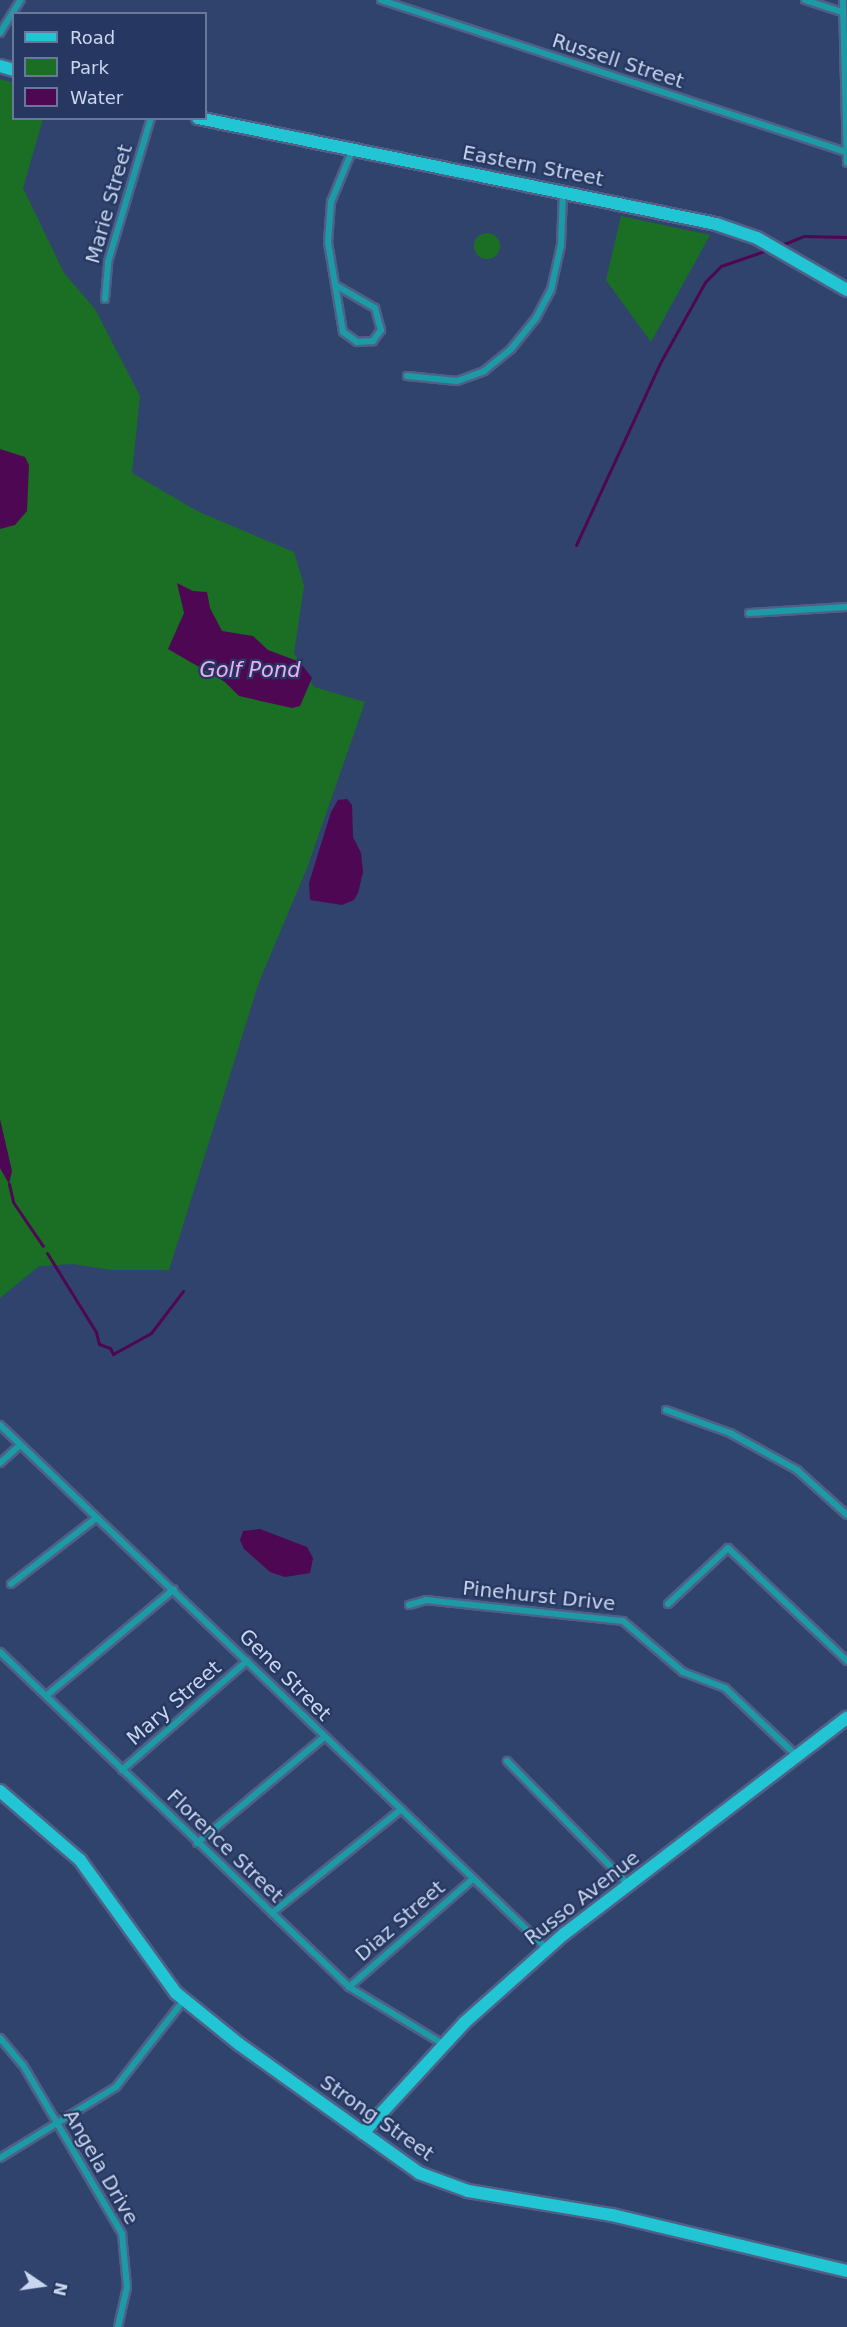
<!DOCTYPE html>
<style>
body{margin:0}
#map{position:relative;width:847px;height:2327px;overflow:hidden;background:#30436d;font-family:"DejaVu Sans",sans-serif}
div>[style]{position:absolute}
.green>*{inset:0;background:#1b6f25}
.round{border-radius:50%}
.water>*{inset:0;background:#4e0753}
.stream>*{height:3px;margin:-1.5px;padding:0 1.5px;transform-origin:1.5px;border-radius:1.5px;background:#4e0753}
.roads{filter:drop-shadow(2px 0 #4f6087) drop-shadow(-2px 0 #4f6087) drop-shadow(0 2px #4f6087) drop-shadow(0 -2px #4f6087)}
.street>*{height:6px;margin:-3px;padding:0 3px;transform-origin:3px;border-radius:3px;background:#1c9ba6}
.secondary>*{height:12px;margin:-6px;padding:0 6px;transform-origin:6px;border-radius:6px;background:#22c5d4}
span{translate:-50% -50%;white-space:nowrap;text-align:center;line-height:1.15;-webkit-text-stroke:4.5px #263861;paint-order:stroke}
.street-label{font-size:20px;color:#cad6ef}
.water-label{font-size:21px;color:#eeacf2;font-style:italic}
.legend{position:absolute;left:12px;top:12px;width:195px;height:108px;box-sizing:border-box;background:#263861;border:2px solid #68779a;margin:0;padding:8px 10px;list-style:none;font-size:18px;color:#cad6ef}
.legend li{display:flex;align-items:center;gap:12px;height:30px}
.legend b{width:30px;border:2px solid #68779a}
.north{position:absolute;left:12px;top:2255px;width:60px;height:60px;-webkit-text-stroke:4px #263861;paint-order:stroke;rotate:103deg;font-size:16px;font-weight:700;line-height:24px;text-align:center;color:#cad6ef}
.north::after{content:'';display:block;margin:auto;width:21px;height:27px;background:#cad6ef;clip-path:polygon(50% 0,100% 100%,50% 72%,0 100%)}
</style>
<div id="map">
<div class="green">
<i style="clip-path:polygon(0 79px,13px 83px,14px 118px,43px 119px,23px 188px,64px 273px,95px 309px,140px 396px,132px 473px,199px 512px,294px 552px,304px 586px,294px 653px,314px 687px,365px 702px,307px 868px,259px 982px,169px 1270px,112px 1270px,73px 1264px,39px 1266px,0 1298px)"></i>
<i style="clip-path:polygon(621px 216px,710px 235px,651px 342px,606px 280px)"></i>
<i class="round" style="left:474px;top:233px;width:26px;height:26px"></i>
</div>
<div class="water">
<i style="clip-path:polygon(0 449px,25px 457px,29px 465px,27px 511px,15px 525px,0 529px)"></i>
<i style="clip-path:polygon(177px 583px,193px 591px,207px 592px,210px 608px,222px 631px,253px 636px,268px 650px,300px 662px,312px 678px,300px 706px,292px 708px,239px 696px,225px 682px,168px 649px,184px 613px)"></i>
<i style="clip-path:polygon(347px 799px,352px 805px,353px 837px,361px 853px,363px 872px,358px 893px,354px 900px,342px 905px,310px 900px,309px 883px,331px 812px,338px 800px)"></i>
<i style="clip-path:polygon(0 1119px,12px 1171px,9px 1184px,0 1168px)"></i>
<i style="clip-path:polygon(260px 1529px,307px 1547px,313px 1558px,310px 1573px,285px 1577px,270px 1572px,244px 1549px,240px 1540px,243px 1531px)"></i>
</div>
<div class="stream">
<i style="left:779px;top:246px;width:27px;rotate:-22deg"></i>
<i style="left:804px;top:236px;width:43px;rotate:1.3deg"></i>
<i style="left:576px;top:545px;width:200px;rotate:-65.2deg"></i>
<i style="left:660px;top:363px;width:93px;rotate:-60.9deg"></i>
<i style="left:705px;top:282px;width:23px;rotate:-45deg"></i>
<i style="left:721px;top:266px;width:52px;rotate:-19.1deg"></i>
<i style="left:9px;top:1184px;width:18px;rotate:77deg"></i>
<i style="left:13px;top:1202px;width:53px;rotate:55.7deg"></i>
<i style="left:47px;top:1253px;width:93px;rotate:58.2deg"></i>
<i style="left:96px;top:1332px;width:12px;rotate:76deg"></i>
<i style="left:99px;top:1344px;width:12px;rotate:20deg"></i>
<i style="left:110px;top:1348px;width:7px;rotate:63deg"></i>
<i style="left:113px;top:1354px;width:43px;rotate:-28.9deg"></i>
<i style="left:151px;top:1333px;width:53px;rotate:-52.7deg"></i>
</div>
<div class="roads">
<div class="street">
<i style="left:381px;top:0;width:488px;rotate:18.1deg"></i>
<i style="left:805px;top:0;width:40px;rotate:18deg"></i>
<i style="left:843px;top:0;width:163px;rotate:88.6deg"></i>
<i style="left:0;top:33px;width:39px;rotate:-58deg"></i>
<i style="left:337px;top:286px;width:44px;rotate:30.1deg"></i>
<i style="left:375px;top:308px;width:23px;rotate:75deg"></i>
<i style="left:381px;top:330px;width:14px;rotate:126deg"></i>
<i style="left:373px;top:341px;width:16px;rotate:176deg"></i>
<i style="left:357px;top:342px;width:17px;rotate:-144deg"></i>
<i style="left:343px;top:332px;width:91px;rotate:-99.5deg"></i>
<i style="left:328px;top:242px;width:40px;rotate:-85.7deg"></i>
<i style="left:331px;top:202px;width:55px;rotate:-67.6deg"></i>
<i style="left:105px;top:299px;width:37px;rotate:-85deg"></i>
<i style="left:108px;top:262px;width:150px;rotate:-73.4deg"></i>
<i style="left:407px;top:376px;width:50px;rotate:5.7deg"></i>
<i style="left:457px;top:381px;width:29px;rotate:-20deg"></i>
<i style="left:484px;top:371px;width:35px;rotate:-39deg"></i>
<i style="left:511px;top:349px;width:40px;rotate:-51deg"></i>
<i style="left:536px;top:318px;width:32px;rotate:-62deg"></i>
<i style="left:551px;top:290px;width:46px;rotate:-77.5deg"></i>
<i style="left:561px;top:245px;width:53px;rotate:-87.8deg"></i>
<i style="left:749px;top:613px;width:98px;rotate:-3.5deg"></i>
<i style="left:666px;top:1410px;width:68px;rotate:19.8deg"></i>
<i style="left:730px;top:1433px;width:77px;rotate:28.9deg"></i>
<i style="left:797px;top:1470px;width:67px;rotate:42deg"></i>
<i style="left:0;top:1425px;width:757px;rotate:43.77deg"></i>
<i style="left:0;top:1463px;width:27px;rotate:-42deg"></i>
<i style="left:11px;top:1584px;width:108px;rotate:-37.8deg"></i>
<i style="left:668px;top:1604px;width:82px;rotate:-43deg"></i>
<i style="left:728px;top:1548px;width:164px;rotate:43.5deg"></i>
<i style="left:409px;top:1605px;width:18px;rotate:-16deg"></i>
<i style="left:426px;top:1600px;width:198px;rotate:6.1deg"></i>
<i style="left:623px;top:1621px;width:79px;rotate:40.4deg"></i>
<i style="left:683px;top:1672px;width:45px;rotate:20.9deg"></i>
<i style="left:725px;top:1688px;width:100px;rotate:43.4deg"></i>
<i style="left:0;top:1652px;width:484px;rotate:43.8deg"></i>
<i style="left:349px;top:1987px;width:110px;rotate:31.2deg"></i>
<i style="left:47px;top:1695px;width:165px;rotate:-39.8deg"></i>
<i style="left:507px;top:1761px;width:173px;rotate:45.5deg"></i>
<i style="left:122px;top:1770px;width:166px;rotate:-41.1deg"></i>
<i style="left:197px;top:1843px;width:165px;rotate:-39.8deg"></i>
<i style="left:272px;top:1913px;width:166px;rotate:-38.7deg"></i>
<i style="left:349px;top:1987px;width:164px;rotate:-41.1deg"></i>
<i style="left:0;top:2038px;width:35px;rotate:50deg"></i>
<i style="left:23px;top:2065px;width:196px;rotate:59.6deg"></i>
<i style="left:122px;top:2234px;width:53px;rotate:84.6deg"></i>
<i style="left:127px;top:2287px;width:41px;rotate:102.7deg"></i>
<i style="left:0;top:2158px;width:136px;rotate:-31.5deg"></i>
<i style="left:116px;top:2087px;width:110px;rotate:-52deg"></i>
</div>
<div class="secondary">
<i style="left:0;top:66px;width:15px;rotate:16deg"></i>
<i style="left:198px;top:118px;width:529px;rotate:11.56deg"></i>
<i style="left:716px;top:224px;width:43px;rotate:18.9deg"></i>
<i style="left:757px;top:238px;width:104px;rotate:30deg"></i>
<i style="left:0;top:1791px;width:106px;rotate:40.8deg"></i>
<i style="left:80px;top:1860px;width:164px;rotate:54.2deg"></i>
<i style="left:176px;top:1993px;width:81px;rotate:39deg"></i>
<i style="left:239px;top:2044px;width:221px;rotate:35.6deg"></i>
<i style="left:419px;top:2173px;width:52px;rotate:20.2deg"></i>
<i style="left:468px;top:2191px;width:146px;rotate:9.5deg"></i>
<i style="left:612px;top:2215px;width:242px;rotate:13.4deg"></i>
<i style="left:363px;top:2133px;width:149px;rotate:-47.4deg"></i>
<i style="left:464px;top:2023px;width:134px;rotate:-41.7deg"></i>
<i style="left:564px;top:1934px;width:356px;rotate:-37.4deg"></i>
</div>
</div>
<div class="street-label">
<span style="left:618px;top:61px;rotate:18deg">Russell Street</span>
<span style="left:533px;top:166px;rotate:11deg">Eastern Street</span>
<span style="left:109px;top:204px;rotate:-74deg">Marie Street</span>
<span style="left:539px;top:1596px;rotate:6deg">Pinehurst Drive</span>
<span style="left:285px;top:1675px;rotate:45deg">Gene Street</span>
<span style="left:174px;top:1703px;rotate:-41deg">Mary Street</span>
<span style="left:225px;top:1846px;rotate:44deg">Florence Street</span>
<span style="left:582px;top:1898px;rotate:-38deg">Russo Avenue</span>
<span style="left:400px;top:1921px;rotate:-41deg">Diaz Street</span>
<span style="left:377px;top:2118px;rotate:35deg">Strong Street</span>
<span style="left:101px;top:2167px;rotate:60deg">Angela Drive</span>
</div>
<div class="water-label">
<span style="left:250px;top:670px">Golf Pond</span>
</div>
<ul class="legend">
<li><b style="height:8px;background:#22c5d4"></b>Road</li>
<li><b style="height:16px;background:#1b6f25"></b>Park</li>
<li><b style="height:16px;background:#4e0753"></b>Water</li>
</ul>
<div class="north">N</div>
</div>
